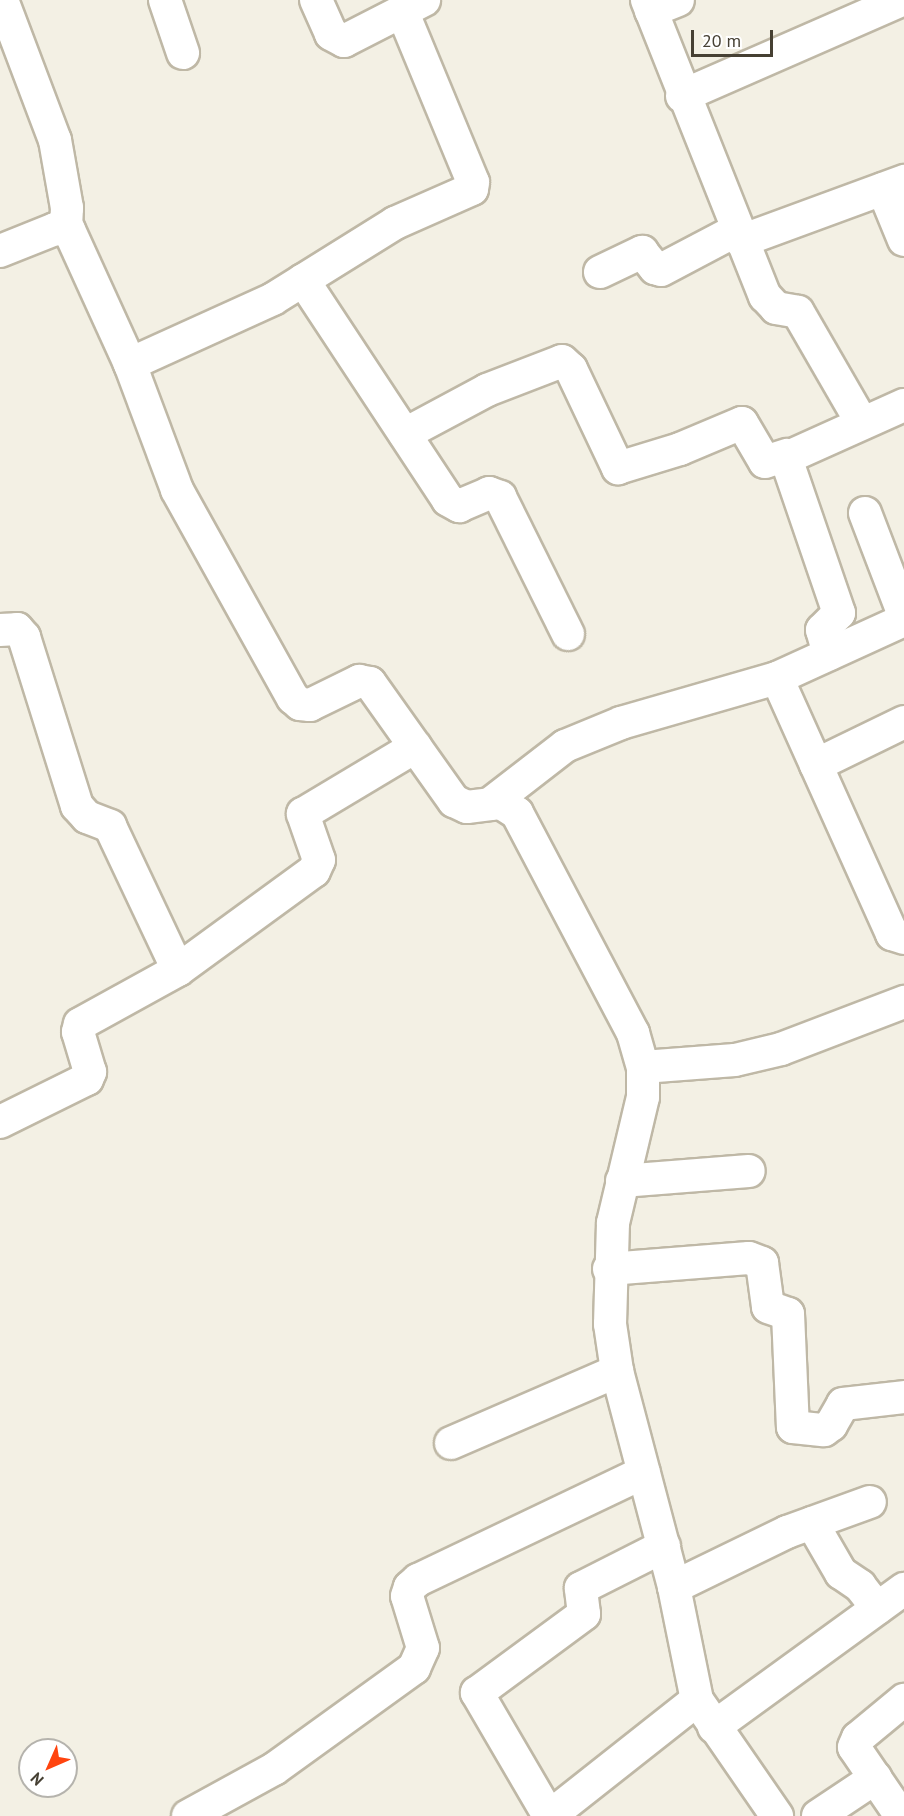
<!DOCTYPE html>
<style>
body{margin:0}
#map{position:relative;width:904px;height:1816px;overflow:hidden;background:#f3f0e4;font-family:"PT Sans",sans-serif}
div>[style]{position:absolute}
.roads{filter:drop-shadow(2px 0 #bfb8a6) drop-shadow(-2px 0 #bfb8a6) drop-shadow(0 2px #bfb8a6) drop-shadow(0 -2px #bfb8a6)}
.minor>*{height:32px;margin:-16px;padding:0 16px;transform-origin:16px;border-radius:16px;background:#fff}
span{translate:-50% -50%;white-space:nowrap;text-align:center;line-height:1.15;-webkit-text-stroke:6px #fff;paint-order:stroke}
.north{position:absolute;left:18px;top:1738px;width:60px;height:60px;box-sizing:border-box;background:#fff;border:2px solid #b5b3ad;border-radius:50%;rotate:225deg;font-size:16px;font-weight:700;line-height:24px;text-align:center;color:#464033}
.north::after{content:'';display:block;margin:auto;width:21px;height:27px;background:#ff440f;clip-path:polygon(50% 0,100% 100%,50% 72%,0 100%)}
.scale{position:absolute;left:691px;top:30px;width:82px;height:27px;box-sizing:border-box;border:3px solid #464033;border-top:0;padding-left:8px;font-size:18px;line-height:21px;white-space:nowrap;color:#464033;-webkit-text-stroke:4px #fff;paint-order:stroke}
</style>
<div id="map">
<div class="roads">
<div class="minor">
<i style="left:2px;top:0;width:150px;rotate:69.3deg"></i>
<i style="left:55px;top:140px;width:69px;rotate:80deg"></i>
<i style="left:67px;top:208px;width:21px;rotate:93deg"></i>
<i style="left:165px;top:0;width:56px;rotate:71.2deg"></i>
<i style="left:316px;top:0;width:37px;rotate:66deg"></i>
<i style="left:331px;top:34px;width:15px;rotate:28deg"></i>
<i style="left:344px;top:41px;width:90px;rotate:-27.1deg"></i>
<i style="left:647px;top:0;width:319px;rotate:68.3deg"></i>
<i style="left:765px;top:296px;width:16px;rotate:47deg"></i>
<i style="left:776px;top:308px;width:22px;rotate:10deg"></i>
<i style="left:798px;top:312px;width:128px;rotate:60deg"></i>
<i style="left:651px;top:11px;width:29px;rotate:-22deg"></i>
<i style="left:682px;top:96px;width:240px;rotate:-23.6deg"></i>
<i style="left:883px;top:189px;width:55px;rotate:67.6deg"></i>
<i style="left:741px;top:241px;width:174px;rotate:-20.2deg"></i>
<i style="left:0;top:251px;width:59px;rotate:-21.8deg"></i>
<i style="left:55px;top:229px;width:14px;rotate:4deg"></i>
<i style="left:69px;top:230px;width:147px;rotate:65.5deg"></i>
<i style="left:130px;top:364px;width:134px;rotate:69.5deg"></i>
<i style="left:177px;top:490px;width:238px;rotate:60.9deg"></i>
<i style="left:293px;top:698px;width:9px;rotate:41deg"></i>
<i style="left:300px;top:704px;width:10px;rotate:6deg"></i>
<i style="left:310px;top:705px;width:55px;rotate:-26.1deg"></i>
<i style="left:359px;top:681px;width:11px;rotate:10deg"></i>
<i style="left:370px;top:683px;width:145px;rotate:54.6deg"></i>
<i style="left:454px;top:801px;width:14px;rotate:25deg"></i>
<i style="left:467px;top:807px;width:34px;rotate:-7deg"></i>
<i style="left:501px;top:803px;width:19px;rotate:32deg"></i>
<i style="left:517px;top:813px;width:249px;rotate:62.2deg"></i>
<i style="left:633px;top:1033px;width:35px;rotate:74deg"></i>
<i style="left:643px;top:1067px;width:30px;rotate:90deg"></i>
<i style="left:643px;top:1097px;width:130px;rotate:103.4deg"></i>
<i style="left:613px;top:1223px;width:101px;rotate:91.7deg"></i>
<i style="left:610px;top:1324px;width:48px;rotate:81.5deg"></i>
<i style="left:617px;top:1371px;width:223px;rotate:75.2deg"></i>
<i style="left:674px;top:1587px;width:115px;rotate:78.5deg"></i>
<i style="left:697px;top:1700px;width:141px;rotate:55.4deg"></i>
<i style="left:600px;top:272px;width:47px;rotate:-25.5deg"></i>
<i style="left:642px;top:252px;width:21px;rotate:51deg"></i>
<i style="left:655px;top:268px;width:6px;rotate:18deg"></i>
<i style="left:661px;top:270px;width:86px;rotate:-27.8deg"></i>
<i style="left:303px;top:280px;width:263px;rotate:56.6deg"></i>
<i style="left:448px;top:500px;width:13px;rotate:29deg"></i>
<i style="left:459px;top:506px;width:33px;rotate:-23deg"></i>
<i style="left:489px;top:493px;width:12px;rotate:20deg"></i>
<i style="left:500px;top:497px;width:153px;rotate:63.6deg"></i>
<i style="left:130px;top:364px;width:157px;rotate:-24.4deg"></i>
<i style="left:273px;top:299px;width:144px;rotate:-31.9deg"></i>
<i style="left:395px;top:223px;width:84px;rotate:-23.8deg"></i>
<i style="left:472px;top:189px;width:7px;rotate:-82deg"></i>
<i style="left:473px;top:182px;width:185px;rotate:-112.5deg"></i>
<i style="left:405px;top:434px;width:93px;rotate:-28.2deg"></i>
<i style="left:487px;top:390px;width:80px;rotate:-21.1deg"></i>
<i style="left:562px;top:361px;width:12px;rotate:42deg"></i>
<i style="left:571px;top:369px;width:110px;rotate:64.6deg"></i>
<i style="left:618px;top:468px;width:65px;rotate:-17deg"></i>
<i style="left:680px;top:449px;width:67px;rotate:-22.8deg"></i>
<i style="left:742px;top:423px;width:45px;rotate:59.5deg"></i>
<i style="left:765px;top:462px;width:23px;rotate:-18deg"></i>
<i style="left:865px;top:513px;width:109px;rotate:69.1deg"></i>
<i style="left:0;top:630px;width:17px;rotate:-3deg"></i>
<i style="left:17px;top:629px;width:11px;rotate:49deg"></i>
<i style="left:24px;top:637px;width:177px;rotate:72.6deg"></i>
<i style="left:77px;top:806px;width:15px;rotate:48deg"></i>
<i style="left:87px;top:817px;width:25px;rotate:21deg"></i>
<i style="left:110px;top:826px;width:159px;rotate:64.7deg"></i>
<i style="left:829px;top:654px;width:25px;rotate:-106deg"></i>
<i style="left:822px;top:630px;width:24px;rotate:-45deg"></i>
<i style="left:839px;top:613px;width:164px;rotate:-108.9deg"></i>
<i style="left:786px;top:458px;width:129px;rotate:-24.2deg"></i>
<i style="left:777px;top:678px;width:281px;rotate:65.8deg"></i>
<i style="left:892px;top:934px;width:13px;rotate:18deg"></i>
<i style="left:816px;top:765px;width:98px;rotate:-26deg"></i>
<i style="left:490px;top:804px;width:95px;rotate:-37.7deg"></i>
<i style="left:565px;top:746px;width:61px;rotate:-22.3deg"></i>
<i style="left:621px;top:723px;width:162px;rotate:-16.1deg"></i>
<i style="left:777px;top:678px;width:140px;rotate:-24.5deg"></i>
<i style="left:643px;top:1067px;width:92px;rotate:-4.4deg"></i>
<i style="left:735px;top:1060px;width:47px;rotate:-13.4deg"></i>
<i style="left:781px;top:1049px;width:132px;rotate:-20.9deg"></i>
<i style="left:0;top:1122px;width:97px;rotate:-26.3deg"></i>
<i style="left:87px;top:1079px;width:8px;rotate:-67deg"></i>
<i style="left:90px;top:1072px;width:42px;rotate:-106.7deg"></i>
<i style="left:78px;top:1032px;width:8px;rotate:-76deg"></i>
<i style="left:80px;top:1024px;width:112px;rotate:-28.9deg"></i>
<i style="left:178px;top:970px;width:168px;rotate:-36.1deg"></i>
<i style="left:314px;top:871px;width:12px;rotate:-66deg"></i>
<i style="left:319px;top:860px;width:49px;rotate:-109.2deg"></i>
<i style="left:303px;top:814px;width:131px;rotate:-30.9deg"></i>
<i style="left:622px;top:1181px;width:127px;rotate:-4.5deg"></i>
<i style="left:609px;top:1269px;width:140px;rotate:-4.5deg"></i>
<i style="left:749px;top:1258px;width:14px;rotate:21deg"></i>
<i style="left:762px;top:1263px;width:44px;rotate:82.2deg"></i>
<i style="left:768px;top:1307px;width:21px;rotate:19deg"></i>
<i style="left:788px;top:1314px;width:113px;rotate:87.5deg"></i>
<i style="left:793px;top:1427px;width:31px;rotate:6deg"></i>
<i style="left:824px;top:1430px;width:9px;rotate:-36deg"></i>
<i style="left:831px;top:1425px;width:24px;rotate:-60deg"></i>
<i style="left:843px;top:1404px;width:61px;rotate:-6.5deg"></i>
<i style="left:451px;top:1443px;width:181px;rotate:-23.4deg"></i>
<i style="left:812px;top:1523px;width:58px;rotate:59.9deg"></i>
<i style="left:841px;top:1573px;width:23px;rotate:34deg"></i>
<i style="left:860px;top:1586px;width:28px;rotate:52deg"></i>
<i style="left:674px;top:1587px;width:126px;rotate:-26deg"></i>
<i style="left:787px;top:1532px;width:88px;rotate:-19.9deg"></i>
<i style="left:714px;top:1727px;width:235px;rotate:-36deg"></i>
<i style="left:188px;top:1816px;width:98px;rotate:-28.7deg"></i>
<i style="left:274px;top:1769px;width:173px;rotate:-35.8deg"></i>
<i style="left:414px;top:1668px;width:22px;rotate:-66deg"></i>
<i style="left:423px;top:1648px;width:54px;rotate:-107.1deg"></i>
<i style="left:407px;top:1596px;width:9px;rotate:-72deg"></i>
<i style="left:410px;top:1587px;width:11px;rotate:-41deg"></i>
<i style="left:418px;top:1580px;width:250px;rotate:-25.5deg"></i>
<i style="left:549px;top:1816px;width:143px;rotate:-120.3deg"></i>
<i style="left:477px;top:1693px;width:133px;rotate:-36.4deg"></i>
<i style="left:584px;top:1614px;width:26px;rotate:-97deg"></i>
<i style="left:581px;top:1588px;width:93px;rotate:-26.8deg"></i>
<i style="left:550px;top:1816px;width:187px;rotate:-38.3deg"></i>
<i style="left:818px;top:1816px;width:69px;rotate:-33.7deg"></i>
<i style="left:901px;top:1816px;width:83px;rotate:-124.3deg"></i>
<i style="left:854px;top:1747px;width:10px;rotate:-66deg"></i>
<i style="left:858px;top:1738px;width:60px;rotate:-39.6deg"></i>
</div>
</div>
<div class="north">N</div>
<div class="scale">20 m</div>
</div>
